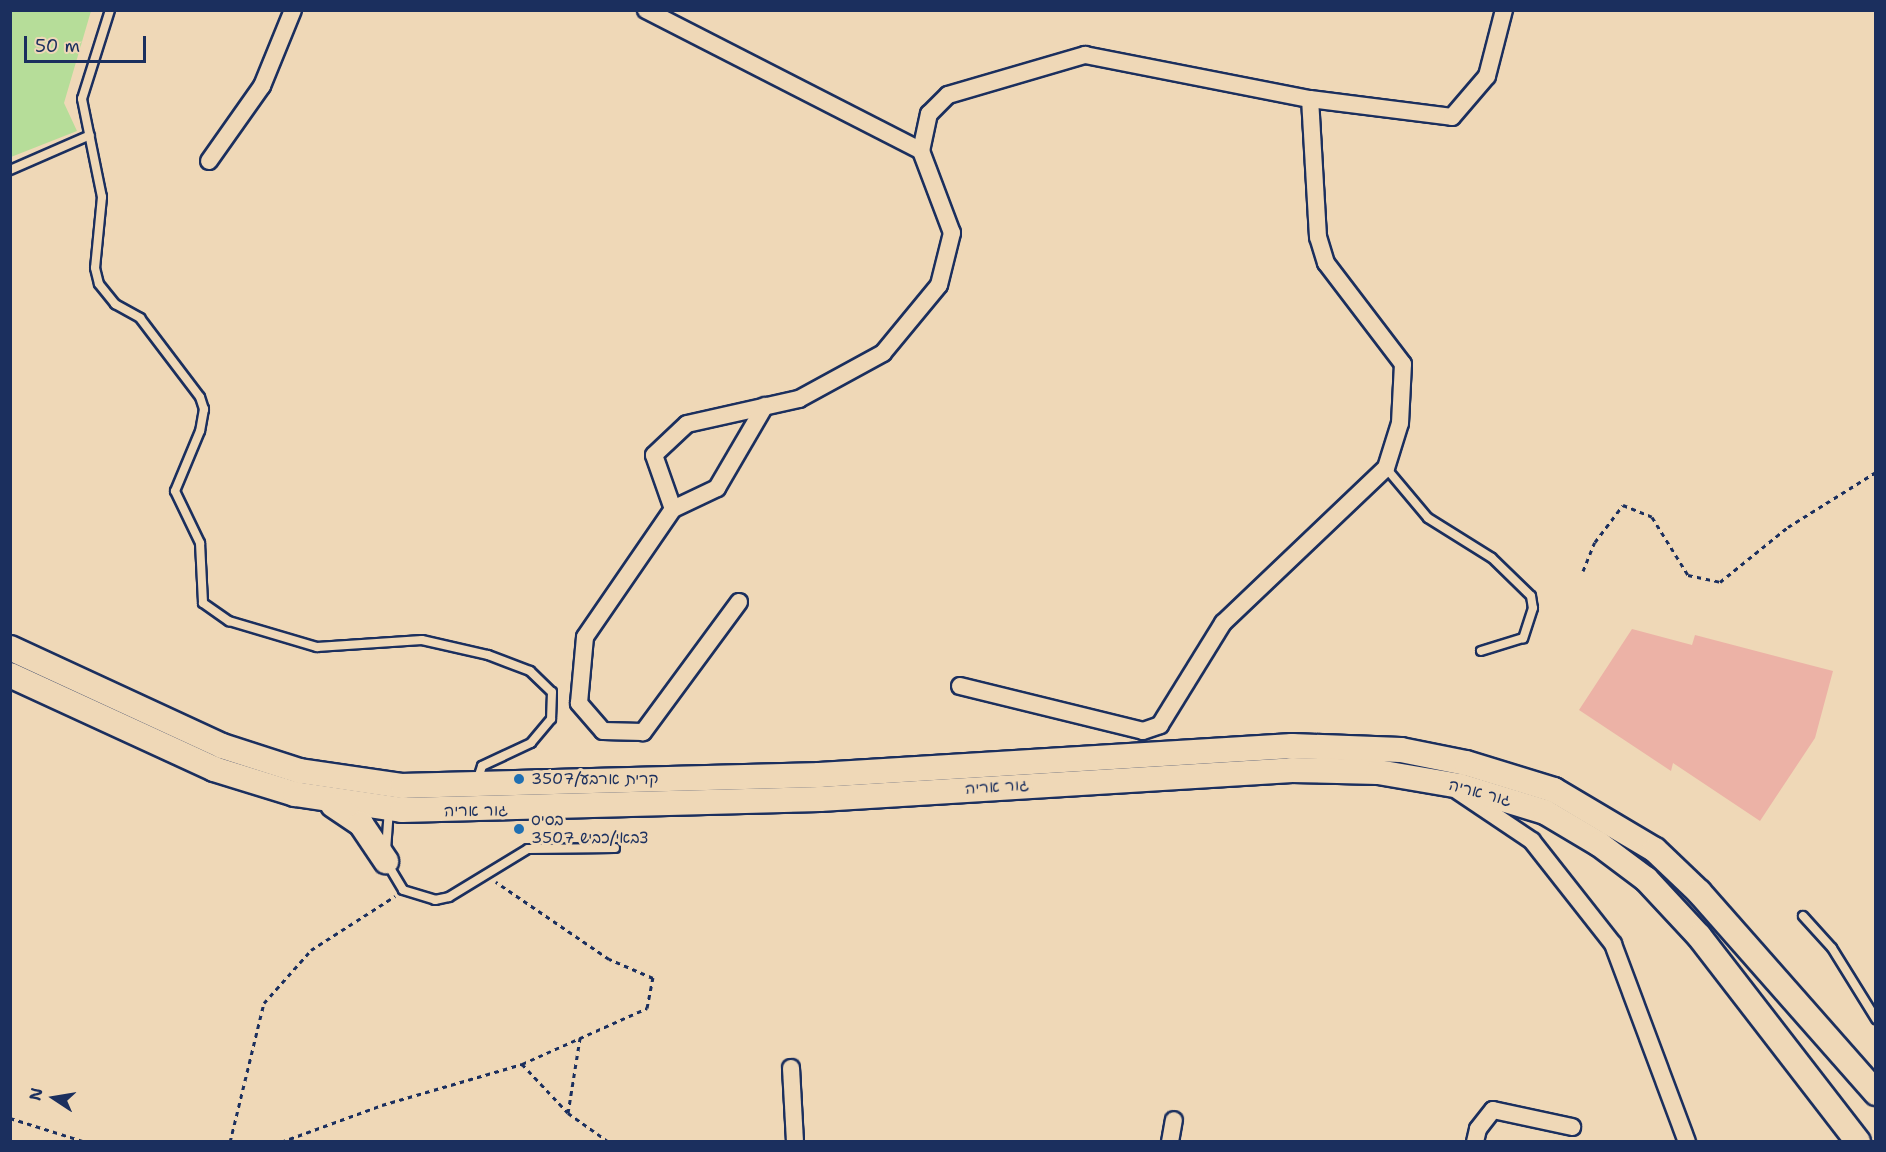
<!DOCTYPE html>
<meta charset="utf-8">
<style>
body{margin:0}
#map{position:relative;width:1886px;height:1152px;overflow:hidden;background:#efd8b7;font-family:"Shantell Sans","Playpen Sans Hebrew",sans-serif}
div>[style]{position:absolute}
.green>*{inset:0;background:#b6dd99}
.building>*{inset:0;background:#ecb2a6}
.path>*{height:3px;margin-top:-1.5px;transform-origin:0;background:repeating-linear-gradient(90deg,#1b2f5e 0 4.5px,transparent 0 9px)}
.roads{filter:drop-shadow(2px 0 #1b2f5e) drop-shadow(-2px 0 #1b2f5e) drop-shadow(0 2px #1b2f5e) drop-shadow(0 -2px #1b2f5e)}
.service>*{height:8px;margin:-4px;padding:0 4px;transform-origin:4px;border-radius:4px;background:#efd8b7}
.minor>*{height:16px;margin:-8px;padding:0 8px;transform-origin:8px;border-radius:8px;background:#efd8b7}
.secondary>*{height:24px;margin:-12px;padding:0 12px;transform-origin:12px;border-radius:12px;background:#efd8b7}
.dots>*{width:16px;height:16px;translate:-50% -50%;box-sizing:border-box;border:3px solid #efd8b7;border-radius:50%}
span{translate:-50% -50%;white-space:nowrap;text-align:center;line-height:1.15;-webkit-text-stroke:6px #efd8b7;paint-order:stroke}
.poi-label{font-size:16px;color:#1b2f5e}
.left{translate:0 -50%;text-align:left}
.street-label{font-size:16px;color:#1b2f5e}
.frame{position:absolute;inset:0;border:12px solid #1b2f5e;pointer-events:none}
.north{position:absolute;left:24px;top:1068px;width:60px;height:60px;-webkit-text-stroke:4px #efd8b7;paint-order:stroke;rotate:282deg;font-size:16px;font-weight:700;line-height:24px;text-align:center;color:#1b2f5e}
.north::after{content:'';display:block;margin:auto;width:21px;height:27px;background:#1b2f5e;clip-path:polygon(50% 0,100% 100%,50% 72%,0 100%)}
.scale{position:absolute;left:24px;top:36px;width:122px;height:27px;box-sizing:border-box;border:3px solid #1b2f5e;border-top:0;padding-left:8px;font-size:18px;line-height:21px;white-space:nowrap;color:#1b2f5e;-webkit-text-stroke:4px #efd8b7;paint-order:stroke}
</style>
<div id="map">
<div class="green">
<i style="clip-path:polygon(11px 10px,91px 11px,64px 103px,77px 131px,11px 157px)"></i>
</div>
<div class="building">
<i style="clip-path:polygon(1632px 629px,1692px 645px,1695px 635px,1833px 671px,1815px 738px,1760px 821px,1673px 763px,1671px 771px,1579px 710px)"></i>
</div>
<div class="path">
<i style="left:1583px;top:571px;width:31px;rotate:-68deg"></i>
<i style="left:1595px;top:542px;width:46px;rotate:-52.9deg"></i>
<i style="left:1623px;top:505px;width:31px;rotate:22deg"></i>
<i style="left:1652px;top:517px;width:68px;rotate:58.2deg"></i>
<i style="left:1688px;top:575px;width:33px;rotate:12deg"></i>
<i style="left:1720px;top:582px;width:87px;rotate:-39deg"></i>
<i style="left:1788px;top:527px;width:104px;rotate:-32deg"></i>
<i style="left:522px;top:1064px;width:67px;rotate:46.8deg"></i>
<i style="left:568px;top:1113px;width:50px;rotate:35.3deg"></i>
<i style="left:568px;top:1113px;width:76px;rotate:-80.9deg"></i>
<i style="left:10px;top:1118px;width:80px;rotate:17.5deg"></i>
<i style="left:230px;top:1142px;width:143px;rotate:-76.3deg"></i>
<i style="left:264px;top:1003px;width:71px;rotate:-48.4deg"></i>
<i style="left:311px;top:950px;width:100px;rotate:-32.7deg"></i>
<i style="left:281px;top:1142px;width:108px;rotate:-20.1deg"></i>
<i style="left:382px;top:1105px;width:146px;rotate:-16.3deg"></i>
<i style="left:522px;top:1064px;width:137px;rotate:-24.1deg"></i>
<i style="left:647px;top:1008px;width:31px;rotate:-79deg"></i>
<i style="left:653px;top:978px;width:48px;rotate:-156.6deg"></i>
<i style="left:609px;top:959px;width:137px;rotate:-145.7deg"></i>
</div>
<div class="roads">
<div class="service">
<i style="left:110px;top:10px;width:93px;rotate:107.5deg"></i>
<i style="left:82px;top:99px;width:100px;rotate:78.5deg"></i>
<i style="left:102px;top:197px;width:71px;rotate:95.6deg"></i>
<i style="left:95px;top:268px;width:16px;rotate:76deg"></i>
<i style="left:99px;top:284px;width:26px;rotate:51deg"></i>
<i style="left:115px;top:304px;width:29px;rotate:29deg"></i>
<i style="left:140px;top:318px;width:99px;rotate:52.8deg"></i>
<i style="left:200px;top:397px;width:13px;rotate:72deg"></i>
<i style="left:204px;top:409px;width:22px;rotate:100deg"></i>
<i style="left:200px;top:431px;width:65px;rotate:112.6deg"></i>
<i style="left:175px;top:491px;width:58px;rotate:64.3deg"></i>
<i style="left:200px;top:543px;width:60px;rotate:87.1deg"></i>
<i style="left:203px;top:603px;width:32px;rotate:35deg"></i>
<i style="left:229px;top:621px;width:92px;rotate:16.5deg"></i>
<i style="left:317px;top:647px;width:105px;rotate:-3.8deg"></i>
<i style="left:422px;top:640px;width:68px;rotate:12.8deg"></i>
<i style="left:488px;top:655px;width:45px;rotate:20.9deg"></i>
<i style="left:530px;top:671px;width:30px;rotate:44deg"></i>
<i style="left:552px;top:692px;width:27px;rotate:92deg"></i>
<i style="left:551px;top:719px;width:31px;rotate:130deg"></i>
<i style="left:531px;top:743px;width:54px;rotate:154.9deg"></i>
<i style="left:482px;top:766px;width:16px;rotate:108deg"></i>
<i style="left:10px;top:170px;width:87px;rotate:-23.6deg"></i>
<i style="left:1386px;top:468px;width:65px;rotate:50deg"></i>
<i style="left:1428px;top:518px;width:75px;rotate:32deg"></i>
<i style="left:1492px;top:558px;width:54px;rotate:44.3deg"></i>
<i style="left:1531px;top:596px;width:12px;rotate:81deg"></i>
<i style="left:1533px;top:608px;width:32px;rotate:108deg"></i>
<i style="left:1523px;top:638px;width:44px;rotate:162.8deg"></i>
<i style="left:386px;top:850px;width:41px;rotate:-85.8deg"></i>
<i style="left:387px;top:863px;width:31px;rotate:59deg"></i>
<i style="left:403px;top:890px;width:34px;rotate:17deg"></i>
<i style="left:435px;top:900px;width:14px;rotate:-12deg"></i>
<i style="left:449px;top:897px;width:92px;rotate:-31.3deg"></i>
<i style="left:528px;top:849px;width:87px;rotate:-0.7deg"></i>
<i style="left:1803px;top:916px;width:43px;rotate:47.8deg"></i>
<i style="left:1832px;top:948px;width:84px;rotate:58.2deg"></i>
</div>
<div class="minor">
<i style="left:646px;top:10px;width:309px;rotate:27.1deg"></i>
<i style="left:209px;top:161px;width:92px;rotate:-54.8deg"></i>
<i style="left:262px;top:86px;width:82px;rotate:-67.8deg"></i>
<i style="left:673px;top:509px;width:57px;rotate:-109.4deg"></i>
<i style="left:654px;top:455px;width:45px;rotate:-43.2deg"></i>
<i style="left:687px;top:424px;width:115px;rotate:-12.6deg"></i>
<i style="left:799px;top:399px;width:96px;rotate:-28.7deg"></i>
<i style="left:883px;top:353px;width:88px;rotate:-50.5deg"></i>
<i style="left:939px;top:285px;width:54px;rotate:-76deg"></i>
<i style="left:952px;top:233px;width:88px;rotate:-110.7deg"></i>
<i style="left:921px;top:151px;width:38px;rotate:-78deg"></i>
<i style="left:929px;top:114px;width:27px;rotate:-45deg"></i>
<i style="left:948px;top:95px;width:143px;rotate:-16.3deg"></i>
<i style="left:1085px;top:55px;width:229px;rotate:11.1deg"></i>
<i style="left:1310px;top:99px;width:143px;rotate:7.2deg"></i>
<i style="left:1452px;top:117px;width:54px;rotate:-49.5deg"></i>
<i style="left:1487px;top:76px;width:68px;rotate:-75.6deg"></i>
<i style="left:739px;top:602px;width:162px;rotate:126.4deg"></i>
<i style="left:643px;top:732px;width:40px;rotate:-178.6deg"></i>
<i style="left:603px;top:731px;width:37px;rotate:-131deg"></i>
<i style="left:579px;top:703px;width:66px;rotate:-84.8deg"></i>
<i style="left:585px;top:637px;width:155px;rotate:-55.5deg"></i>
<i style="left:673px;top:509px;width:49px;rotate:-25.5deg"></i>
<i style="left:717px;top:488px;width:95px;rotate:-59.7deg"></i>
<i style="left:960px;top:686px;width:188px;rotate:13.8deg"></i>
<i style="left:1143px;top:731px;width:18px;rotate:-19deg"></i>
<i style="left:1160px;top:725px;width:120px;rotate:-58.3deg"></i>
<i style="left:1223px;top:623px;width:225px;rotate:-43.6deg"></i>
<i style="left:1386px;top:468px;width:47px;rotate:-72.7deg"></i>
<i style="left:1400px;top:423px;width:59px;rotate:-87.1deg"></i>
<i style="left:1403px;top:364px;width:127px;rotate:-127.3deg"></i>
<i style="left:1326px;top:263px;width:27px;rotate:-107deg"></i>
<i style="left:1318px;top:237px;width:138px;rotate:-93.3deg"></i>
<i style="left:1458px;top:791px;width:89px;rotate:34deg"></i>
<i style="left:1532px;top:841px;width:131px;rotate:51.8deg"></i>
<i style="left:1613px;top:944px;width:211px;rotate:69.5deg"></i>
<i style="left:791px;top:1068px;width:74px;rotate:86.9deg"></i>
<i style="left:1170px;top:1142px;width:22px;rotate:-80deg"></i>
<i style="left:1475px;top:1142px;width:13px;rotate:-77deg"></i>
<i style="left:1478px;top:1129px;width:24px;rotate:-52deg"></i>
<i style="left:1493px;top:1110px;width:81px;rotate:12.1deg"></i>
</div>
<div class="secondary">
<i style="left:10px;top:648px;width:234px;rotate:24.8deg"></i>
<i style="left:222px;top:746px;width:82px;rotate:17.8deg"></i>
<i style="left:300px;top:771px;width:104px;rotate:8.3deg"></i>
<i style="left:403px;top:786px;width:416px;rotate:-1.5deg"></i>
<i style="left:819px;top:775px;width:474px;rotate:-3.5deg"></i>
<i style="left:1292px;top:746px;width:109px;rotate:2.1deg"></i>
<i style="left:1401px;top:750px;width:66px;rotate:11.3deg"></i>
<i style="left:1466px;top:763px;width:92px;rotate:17.1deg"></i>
<i style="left:1554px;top:790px;width:117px;rotate:30.7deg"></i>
<i style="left:1655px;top:850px;width:61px;rotate:43.7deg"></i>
<i style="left:1699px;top:892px;width:268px;rotate:48.6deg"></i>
<i style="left:10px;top:675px;width:225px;rotate:24.7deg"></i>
<i style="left:214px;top:769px;width:85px;rotate:17.2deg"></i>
<i style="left:295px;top:794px;width:108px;rotate:8.5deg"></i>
<i style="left:402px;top:810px;width:418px;rotate:-1.5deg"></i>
<i style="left:820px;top:799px;width:473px;rotate:-3.5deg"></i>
<i style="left:1292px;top:770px;width:86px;rotate:1.3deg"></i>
<i style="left:1378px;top:772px;width:83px;rotate:9.7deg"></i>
<i style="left:1460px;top:786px;width:89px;rotate:17deg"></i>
<i style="left:1545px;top:812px;width:63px;rotate:30.7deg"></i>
<i style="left:1599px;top:844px;width:59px;rotate:36.7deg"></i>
<i style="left:1646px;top:879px;width:78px;rotate:47.1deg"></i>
<i style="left:1699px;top:936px;width:260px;rotate:52.3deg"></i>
<i style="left:333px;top:805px;width:34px;rotate:34deg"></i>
<i style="left:361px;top:824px;width:45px;rotate:56deg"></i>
</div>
</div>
<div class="dots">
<i style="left:519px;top:779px;background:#1f6fb2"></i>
<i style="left:519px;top:829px;background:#1f6fb2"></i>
</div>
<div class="poi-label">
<span class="left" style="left:531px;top:779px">קרית ארבע/3507</span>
<span class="left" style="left:531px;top:829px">בסיס<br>צבאי/כביש 3507</span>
</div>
<div class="street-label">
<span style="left:997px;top:787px;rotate:-4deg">גור אריה</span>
<span style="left:1480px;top:793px;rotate:15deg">גור אריה</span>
<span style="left:476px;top:811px;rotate:-1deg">גור אריה</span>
</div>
<div class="frame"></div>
<div class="north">N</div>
<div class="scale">50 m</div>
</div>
